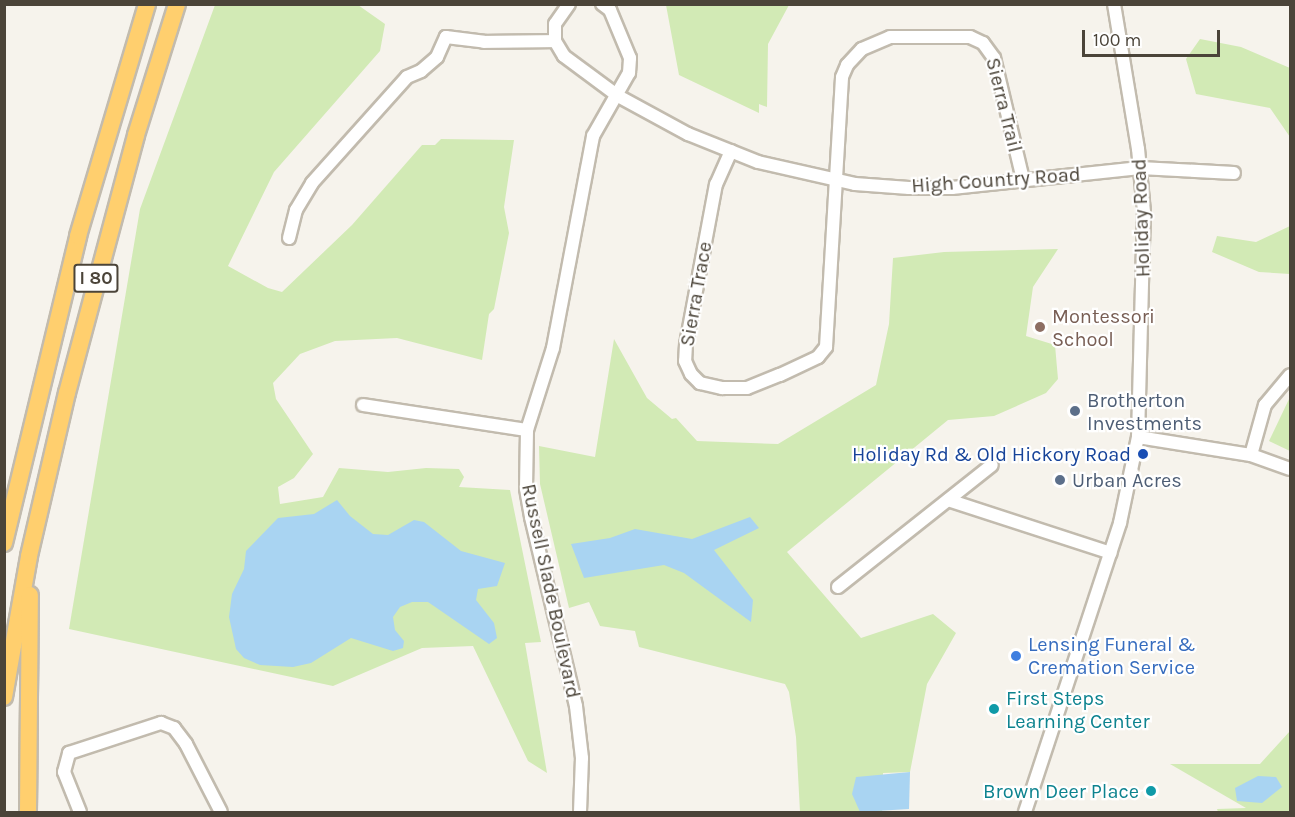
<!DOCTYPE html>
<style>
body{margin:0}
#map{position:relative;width:1295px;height:817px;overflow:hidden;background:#f6f3ec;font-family:Karla,sans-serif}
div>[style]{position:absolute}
.green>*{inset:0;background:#d2eab5}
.water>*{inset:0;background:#a9d4f2}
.roads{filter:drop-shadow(2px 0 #c2bbae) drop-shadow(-2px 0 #c2bbae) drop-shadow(0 2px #c2bbae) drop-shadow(0 -2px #c2bbae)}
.minor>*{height:12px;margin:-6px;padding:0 6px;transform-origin:6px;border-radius:6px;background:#fff}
.highway>*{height:16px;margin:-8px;padding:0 8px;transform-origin:8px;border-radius:8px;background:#ffcf6e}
.dots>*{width:16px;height:16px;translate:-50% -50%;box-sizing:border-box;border:3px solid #fff;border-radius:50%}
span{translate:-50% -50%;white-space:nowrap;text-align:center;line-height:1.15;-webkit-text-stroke:4.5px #fff;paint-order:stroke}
.shield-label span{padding:2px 4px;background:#fff;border:2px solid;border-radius:4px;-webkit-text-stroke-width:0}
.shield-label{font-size:18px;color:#4b4439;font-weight:700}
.street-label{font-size:20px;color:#4b4439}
.education-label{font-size:20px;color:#785e54}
.left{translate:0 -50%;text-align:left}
.service-label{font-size:20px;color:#4e5e75}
.transit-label{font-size:20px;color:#164399}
.right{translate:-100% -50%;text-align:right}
.shop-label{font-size:20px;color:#366cbe}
.culture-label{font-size:20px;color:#0d838f}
.frame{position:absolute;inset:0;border:6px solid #4b4439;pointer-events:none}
.scale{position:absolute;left:1082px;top:30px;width:138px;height:27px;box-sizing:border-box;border:3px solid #4b4439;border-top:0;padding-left:8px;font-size:18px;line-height:21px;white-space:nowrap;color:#4b4439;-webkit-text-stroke:4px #fff;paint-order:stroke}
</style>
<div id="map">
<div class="green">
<i style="clip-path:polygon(215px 5px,358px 5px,385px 24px,380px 51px,274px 172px,228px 266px,268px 288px,282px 292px,352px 225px,422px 145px,435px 145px,441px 139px,514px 140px,504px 207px,509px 233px,494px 309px,489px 314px,482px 360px,397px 338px,335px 341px,300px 354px,273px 383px,276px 399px,313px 454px,294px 478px,278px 487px,280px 504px,323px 497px,339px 468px,388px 472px,426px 468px,459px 469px,464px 477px,459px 487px,510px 490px,541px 642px,525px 643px,547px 773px,528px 761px,473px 646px,422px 648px,333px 686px,69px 629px,140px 209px)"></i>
<i style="clip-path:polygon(666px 5px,789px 5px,768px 44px,767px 107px,759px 104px,759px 113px,679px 75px)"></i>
<i style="clip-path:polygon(1200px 39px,1241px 47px,1290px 68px,1290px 137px,1270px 108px,1196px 94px,1186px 59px)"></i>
<i style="clip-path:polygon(1290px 226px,1290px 274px,1259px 272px,1212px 252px,1217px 236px,1256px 242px)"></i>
<i style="clip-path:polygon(1058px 249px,1033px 287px,1026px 336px,1055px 345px,1058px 379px,1046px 393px,994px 416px,948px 420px,787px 552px,861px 638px,933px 614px,956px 633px,927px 684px,910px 772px,883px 773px,882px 812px,800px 812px,796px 737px,789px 692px,785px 684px,639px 647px,635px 631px,600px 626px,589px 602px,569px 608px,540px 484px,539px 446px,595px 457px,614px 339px,647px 398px,672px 419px,676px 418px,697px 441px,778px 444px,876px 385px,889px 324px,893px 258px,944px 252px)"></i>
<i style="clip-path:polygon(1290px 397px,1290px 451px,1269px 441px)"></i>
<i style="clip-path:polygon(1290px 731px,1290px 812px,1218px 812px,1217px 809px,1246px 808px,1170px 764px,1260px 764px)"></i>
</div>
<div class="water">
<i style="clip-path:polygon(337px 500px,350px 516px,373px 534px,388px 535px,414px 520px,424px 522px,461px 551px,505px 563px,497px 586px,478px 589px,476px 600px,494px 623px,497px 638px,489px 644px,428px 602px,412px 602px,400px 607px,393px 617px,395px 630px,404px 641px,403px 648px,393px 651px,351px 638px,311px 663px,293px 667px,260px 665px,244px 658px,236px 649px,229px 617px,232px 594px,244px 569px,246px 551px,278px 518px,314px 514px)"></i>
<i style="clip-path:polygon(750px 517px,759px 528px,714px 550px,753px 600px,751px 622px,684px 573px,664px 565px,584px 578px,571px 544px,610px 538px,635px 529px,692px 539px)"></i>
<i style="clip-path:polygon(910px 772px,909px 809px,860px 812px,852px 794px,856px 777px)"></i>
<i style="clip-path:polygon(1258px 776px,1276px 777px,1282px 787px,1262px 803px,1237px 801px,1235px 788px)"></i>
</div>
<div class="roads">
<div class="minor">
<i style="left:569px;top:4px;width:24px;rotate:125deg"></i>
<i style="left:555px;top:24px;width:17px;rotate:90deg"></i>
<i style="left:555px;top:41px;width:17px;rotate:59deg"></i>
<i style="left:564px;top:56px;width:67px;rotate:36.5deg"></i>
<i style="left:618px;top:96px;width:80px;rotate:28.5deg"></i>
<i style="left:688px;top:134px;width:75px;rotate:21.8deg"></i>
<i style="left:758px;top:162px;width:99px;rotate:12.8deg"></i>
<i style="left:855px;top:184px;width:54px;rotate:4.2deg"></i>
<i style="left:909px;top:188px;width:43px"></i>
<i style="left:952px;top:188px;width:189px;rotate:-6.1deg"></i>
<i style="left:1140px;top:168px;width:94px;rotate:3deg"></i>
<i style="left:731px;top:151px;width:36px;rotate:114deg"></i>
<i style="left:716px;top:184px;width:163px;rotate:100.6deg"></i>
<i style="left:686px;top:344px;width:17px;rotate:93deg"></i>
<i style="left:685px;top:361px;width:14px;rotate:65deg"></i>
<i style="left:691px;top:374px;width:13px;rotate:45deg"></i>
<i style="left:700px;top:383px;width:23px;rotate:13deg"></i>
<i style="left:722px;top:388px;width:25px"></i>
<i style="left:747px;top:388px;width:35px;rotate:-22deg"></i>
<i style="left:780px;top:375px;width:42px;rotate:-25.3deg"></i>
<i style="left:818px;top:357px;width:13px;rotate:-51deg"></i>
<i style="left:826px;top:347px;width:270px;rotate:-86.6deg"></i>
<i style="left:842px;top:77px;width:13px;rotate:-67deg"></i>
<i style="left:847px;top:65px;width:22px;rotate:-47deg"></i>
<i style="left:862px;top:49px;width:30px;rotate:-23deg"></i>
<i style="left:890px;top:37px;width:80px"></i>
<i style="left:970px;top:37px;width:14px;rotate:25deg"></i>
<i style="left:983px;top:43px;width:19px;rotate:54deg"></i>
<i style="left:994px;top:58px;width:125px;rotate:76.6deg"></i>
<i style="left:289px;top:238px;width:29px;rotate:-76deg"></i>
<i style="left:296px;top:210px;width:31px;rotate:-59deg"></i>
<i style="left:312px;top:183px;width:142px;rotate:-48.1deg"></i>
<i style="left:407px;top:77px;width:15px;rotate:-23deg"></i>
<i style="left:421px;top:71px;width:21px;rotate:-41deg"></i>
<i style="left:437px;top:57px;width:22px;rotate:-66deg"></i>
<i style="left:446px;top:37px;width:38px;rotate:7deg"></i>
<i style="left:484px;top:42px;width:71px;rotate:-0.8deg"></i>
<i style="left:363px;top:405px;width:166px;rotate:8.7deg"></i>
<i style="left:1138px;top:437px;width:114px;rotate:9.1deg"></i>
<i style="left:1251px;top:455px;width:41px;rotate:19.7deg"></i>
<i style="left:1251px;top:455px;width:52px;rotate:-74.4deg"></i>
<i style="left:1265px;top:405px;width:39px;rotate:-50deg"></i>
<i style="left:948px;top:500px;width:171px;rotate:18deg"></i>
<i style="left:838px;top:587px;width:196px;rotate:-38.4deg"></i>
<i style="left:80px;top:812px;width:43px;rotate:-111.8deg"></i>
<i style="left:64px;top:772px;width:20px;rotate:-75deg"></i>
<i style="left:69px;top:753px;width:97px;rotate:-18.1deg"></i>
<i style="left:161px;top:723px;width:14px;rotate:21deg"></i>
<i style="left:174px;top:728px;width:20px;rotate:53deg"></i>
<i style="left:186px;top:744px;width:76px;rotate:62.8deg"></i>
<i style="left:580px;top:812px;width:54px;rotate:-87.9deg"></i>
<i style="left:582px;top:758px;width:52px;rotate:-96.6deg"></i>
<i style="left:576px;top:706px;width:194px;rotate:-103.4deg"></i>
<i style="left:531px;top:517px;width:29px;rotate:-100deg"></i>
<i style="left:526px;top:488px;width:58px;rotate:-89deg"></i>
<i style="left:527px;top:430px;width:86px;rotate:-72.4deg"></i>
<i style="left:553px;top:348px;width:216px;rotate:-79.3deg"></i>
<i style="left:593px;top:136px;width:73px;rotate:-60.3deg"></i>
<i style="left:629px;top:73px;width:15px;rotate:-86deg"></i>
<i style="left:630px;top:58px;width:52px;rotate:-112.6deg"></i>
<i style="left:610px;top:10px;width:10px;rotate:-143deg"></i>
<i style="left:1025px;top:812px;width:304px;rotate:-71.8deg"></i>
<i style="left:1120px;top:523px;width:88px;rotate:-78.2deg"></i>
<i style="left:1138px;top:437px;width:225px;rotate:-88.5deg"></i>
<i style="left:1144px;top:212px;width:63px;rotate:-95.4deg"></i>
<i style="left:1138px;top:149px;width:147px;rotate:-99.4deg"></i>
</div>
<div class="highway">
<i style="left:4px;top:543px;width:316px;rotate:-76.4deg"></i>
<i style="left:78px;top:236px;width:242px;rotate:-73.4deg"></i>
<i style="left:4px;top:697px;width:143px;rotate:-79.9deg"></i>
<i style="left:29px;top:556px;width:167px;rotate:-76.9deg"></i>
<i style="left:67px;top:393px;width:267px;rotate:-75deg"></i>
<i style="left:136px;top:135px;width:137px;rotate:-72.6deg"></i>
<i style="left:28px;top:812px;width:217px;rotate:-89.5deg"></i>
</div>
</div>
<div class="dots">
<i style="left:1040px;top:327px;background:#8d6e63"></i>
<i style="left:1075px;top:411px;background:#5c6f8a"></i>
<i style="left:1143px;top:454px;background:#1a4fb4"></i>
<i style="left:1060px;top:480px;background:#5c6f8a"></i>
<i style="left:1016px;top:656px;background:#3f7fe0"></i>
<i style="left:994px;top:709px;background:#0f9aa8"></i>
<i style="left:1151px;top:791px;background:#0f9aa8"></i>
</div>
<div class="shield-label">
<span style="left:96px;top:278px">I 80</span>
</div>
<div class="street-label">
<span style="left:1004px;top:105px;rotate:76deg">Sierra Trail</span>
<span style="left:996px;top:180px;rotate:-4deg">High Country Road</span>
<span style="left:1141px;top:218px;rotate:-92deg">Holiday Road</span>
<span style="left:696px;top:294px;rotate:-80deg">Sierra Trace</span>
<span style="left:551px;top:591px;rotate:78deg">Russell Slade Boulevard</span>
</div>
<div class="education-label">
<span class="left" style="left:1052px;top:328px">Montessori<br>School</span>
</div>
<div class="service-label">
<span class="left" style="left:1087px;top:412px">Brotherton<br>Investments</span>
<span class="left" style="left:1072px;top:480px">Urban Acres</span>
</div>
<div class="transit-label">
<span class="right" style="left:1131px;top:454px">Holiday Rd &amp; Old Hickory Road</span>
</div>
<div class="shop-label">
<span class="left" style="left:1028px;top:656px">Lensing Funeral &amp;<br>Cremation Service</span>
</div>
<div class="culture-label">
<span class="left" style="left:1006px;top:710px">First Steps<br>Learning Center</span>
<span class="right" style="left:1139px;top:791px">Brown Deer Place</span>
</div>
<div class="frame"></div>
<div class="scale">100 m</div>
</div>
